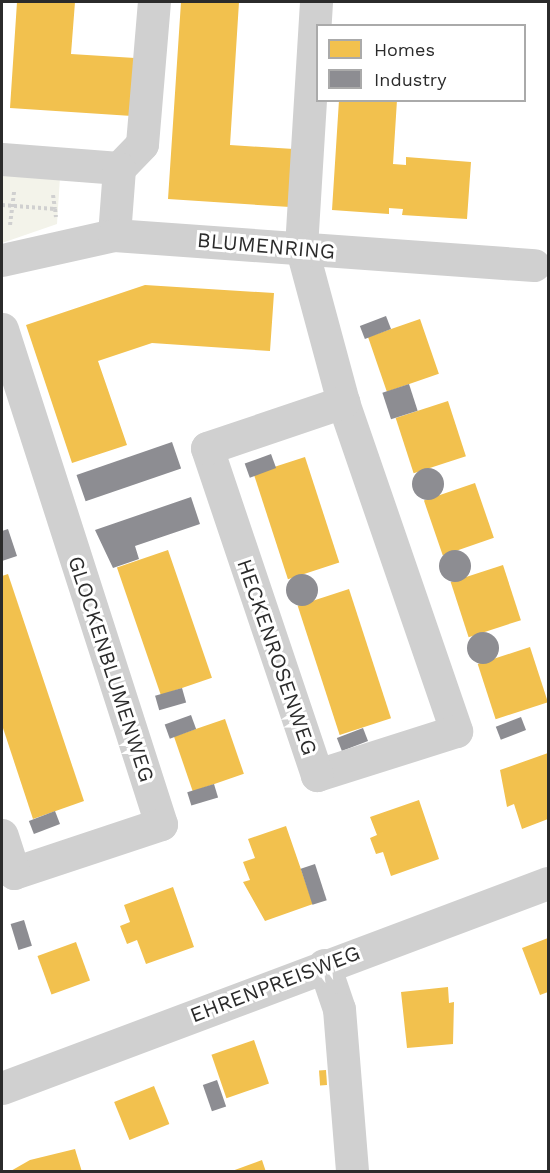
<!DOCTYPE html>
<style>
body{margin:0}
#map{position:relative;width:550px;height:1173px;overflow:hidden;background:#fff;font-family:"Work Sans",sans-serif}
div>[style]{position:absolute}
.green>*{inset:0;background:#f3f3ea}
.homes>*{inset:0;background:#f2c14e;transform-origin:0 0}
.industry>*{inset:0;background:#8d8d92;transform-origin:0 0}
.round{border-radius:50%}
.path>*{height:4px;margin-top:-2px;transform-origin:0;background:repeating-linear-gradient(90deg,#d0d0d0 0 3px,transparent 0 6px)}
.street>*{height:33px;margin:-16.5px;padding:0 16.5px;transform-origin:16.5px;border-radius:16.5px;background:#d0d0d0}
span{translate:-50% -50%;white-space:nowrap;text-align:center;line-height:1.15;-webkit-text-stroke:6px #fff;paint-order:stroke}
.street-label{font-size:21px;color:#2b2b2b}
.frame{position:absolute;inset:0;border:3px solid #2b2b2b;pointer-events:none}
.legend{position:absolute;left:316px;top:24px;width:210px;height:78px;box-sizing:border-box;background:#fff;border:2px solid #aaa;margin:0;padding:8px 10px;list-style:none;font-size:18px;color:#2b2b2b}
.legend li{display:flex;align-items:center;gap:12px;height:30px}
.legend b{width:30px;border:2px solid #aaa}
</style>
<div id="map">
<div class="green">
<i style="clip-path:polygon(2px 173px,60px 177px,57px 224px,2px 243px)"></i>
</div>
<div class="homes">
<i style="clip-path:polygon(17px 2px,75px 2px,71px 54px,135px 58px,132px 116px,10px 108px)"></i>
<i style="clip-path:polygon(181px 2px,239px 2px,230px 145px,294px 149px,290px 207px,168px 199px)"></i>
<i style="clip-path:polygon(339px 100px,397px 100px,393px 164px,406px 165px,406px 157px,471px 162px,467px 219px,402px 215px,403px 209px,389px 208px,389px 214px,332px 210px)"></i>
<i style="clip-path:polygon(145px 285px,274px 293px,270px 351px,152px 343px,98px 361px,127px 445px,72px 463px,26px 325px)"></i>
<i style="left:420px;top:319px;width:58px;height:55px;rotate:71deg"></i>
<i style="left:448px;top:401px;width:58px;height:55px;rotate:72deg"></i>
<i style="left:305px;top:457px;width:111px;height:54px;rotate:72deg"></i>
<i style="left:475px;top:483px;width:58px;height:54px;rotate:71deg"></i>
<i style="left:168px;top:550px;width:135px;height:54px;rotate:71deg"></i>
<i style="left:503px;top:565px;width:58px;height:55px;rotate:72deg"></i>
<i style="clip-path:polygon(8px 574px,84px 801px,33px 819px,2px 725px,2px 576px)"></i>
<i style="left:349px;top:589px;width:136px;height:54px;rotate:72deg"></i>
<i style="left:530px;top:647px;width:58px;height:55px;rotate:72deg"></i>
<i style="left:225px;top:719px;width:58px;height:54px;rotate:71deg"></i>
<i style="clip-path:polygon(548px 753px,548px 819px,522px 829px,514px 804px,507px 807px,500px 770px)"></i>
<i style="clip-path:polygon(419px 800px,439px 859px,391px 876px,383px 852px,376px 854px,370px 838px,377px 835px,370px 817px)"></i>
<i style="clip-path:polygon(286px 826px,313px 904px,265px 921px,243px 882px,250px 880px,243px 862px,255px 858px,248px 839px)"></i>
<i style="clip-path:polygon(173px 887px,194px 947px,146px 964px,137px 940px,127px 944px,120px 926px,130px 922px,124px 905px)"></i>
<i style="clip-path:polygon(548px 938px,548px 992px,540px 995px,522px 948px)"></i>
<i style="left:76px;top:942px;width:41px;height:41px;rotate:70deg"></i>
<i style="clip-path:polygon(448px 987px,449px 1003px,454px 1002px,453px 1044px,407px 1048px,401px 992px)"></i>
<i style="left:254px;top:1040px;width:46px;height:45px;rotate:71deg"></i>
<i style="left:326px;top:1070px;width:15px;height:7px;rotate:86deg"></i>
<i style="left:154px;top:1086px;width:41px;height:43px;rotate:68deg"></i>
<i style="clip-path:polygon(75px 1149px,82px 1172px,9px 1172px,30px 1160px)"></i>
<i style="clip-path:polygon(262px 1160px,266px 1172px,232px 1172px,232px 1171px)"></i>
</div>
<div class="industry">
<i style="left:386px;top:316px;width:14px;height:28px;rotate:69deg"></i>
<i style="left:409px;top:384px;width:28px;height:28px;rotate:72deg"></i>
<i style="left:172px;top:442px;width:28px;height:101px;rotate:71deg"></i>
<i style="left:271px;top:454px;width:15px;height:28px;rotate:70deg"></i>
<i class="round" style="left:412px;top:468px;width:32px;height:32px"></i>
<i style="clip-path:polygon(191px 497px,200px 524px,135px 546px,139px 559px,113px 568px,95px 530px)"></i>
<i style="clip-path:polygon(8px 529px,17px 556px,2px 561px,2px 531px)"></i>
<i class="round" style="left:439px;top:550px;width:32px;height:32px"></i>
<i class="round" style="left:286px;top:574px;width:32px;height:32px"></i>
<i class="round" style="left:467px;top:632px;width:32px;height:32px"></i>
<i style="left:182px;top:688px;width:15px;height:28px;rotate:74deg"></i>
<i style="left:191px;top:715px;width:15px;height:28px;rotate:70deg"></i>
<i style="left:521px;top:717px;width:14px;height:27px;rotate:69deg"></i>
<i style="left:363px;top:728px;width:14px;height:28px;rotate:69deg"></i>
<i style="left:214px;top:784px;width:14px;height:28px;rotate:73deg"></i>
<i style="left:55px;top:811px;width:14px;height:28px;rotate:69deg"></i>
<i style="left:315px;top:864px;width:38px;height:15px;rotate:72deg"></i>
<i style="left:24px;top:920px;width:27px;height:14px;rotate:73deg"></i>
<i style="left:217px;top:1080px;width:28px;height:15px;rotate:71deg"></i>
</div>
<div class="path">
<i style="left:53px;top:195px;width:14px;rotate:82deg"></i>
<i style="left:2px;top:205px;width:53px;rotate:4.3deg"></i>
<i style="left:55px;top:209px;width:8px;rotate:83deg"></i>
<i style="left:10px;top:225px;width:35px;rotate:-83deg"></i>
</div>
<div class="street">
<i style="left:316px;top:2px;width:244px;rotate:93.5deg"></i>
<i style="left:301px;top:246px;width:162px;rotate:74.9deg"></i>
<i style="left:343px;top:402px;width:348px;rotate:71deg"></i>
<i style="left:456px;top:731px;width:146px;rotate:162.4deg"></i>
<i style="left:317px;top:775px;width:345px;rotate:-108.6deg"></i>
<i style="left:207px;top:448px;width:144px;rotate:-18.7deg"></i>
<i style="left:2px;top:159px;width:117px;rotate:4.4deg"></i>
<i style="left:119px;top:168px;width:33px;rotate:-46deg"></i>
<i style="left:142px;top:144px;width:143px;rotate:-85.2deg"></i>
<i style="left:114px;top:235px;width:67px;rotate:-85.7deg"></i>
<i style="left:2px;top:260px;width:115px;rotate:-12.6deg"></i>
<i style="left:114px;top:235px;width:421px;rotate:4.1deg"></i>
<i style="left:2px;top:329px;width:520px;rotate:72.19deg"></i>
<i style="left:161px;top:824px;width:155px;rotate:161.6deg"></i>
<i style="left:14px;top:873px;width:40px;rotate:-108deg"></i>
<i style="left:324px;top:965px;width:46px;rotate:71.2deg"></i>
<i style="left:339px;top:1009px;width:164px;rotate:85.4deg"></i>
<i style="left:2px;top:1088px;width:583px;rotate:-20.58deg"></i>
</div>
<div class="street-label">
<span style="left:266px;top:246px;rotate:5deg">BLUMENRING</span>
<span style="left:277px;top:657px;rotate:71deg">HECKENROSENWEG</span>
<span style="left:111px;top:669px;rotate:72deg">GLOCKENBLUMENWEG</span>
<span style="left:275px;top:984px;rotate:-21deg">EHRENPREISWEG</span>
</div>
<div class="frame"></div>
<ul class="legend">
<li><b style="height:16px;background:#f2c14e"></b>Homes</li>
<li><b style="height:16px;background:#8d8d92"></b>Industry</li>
</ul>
</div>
